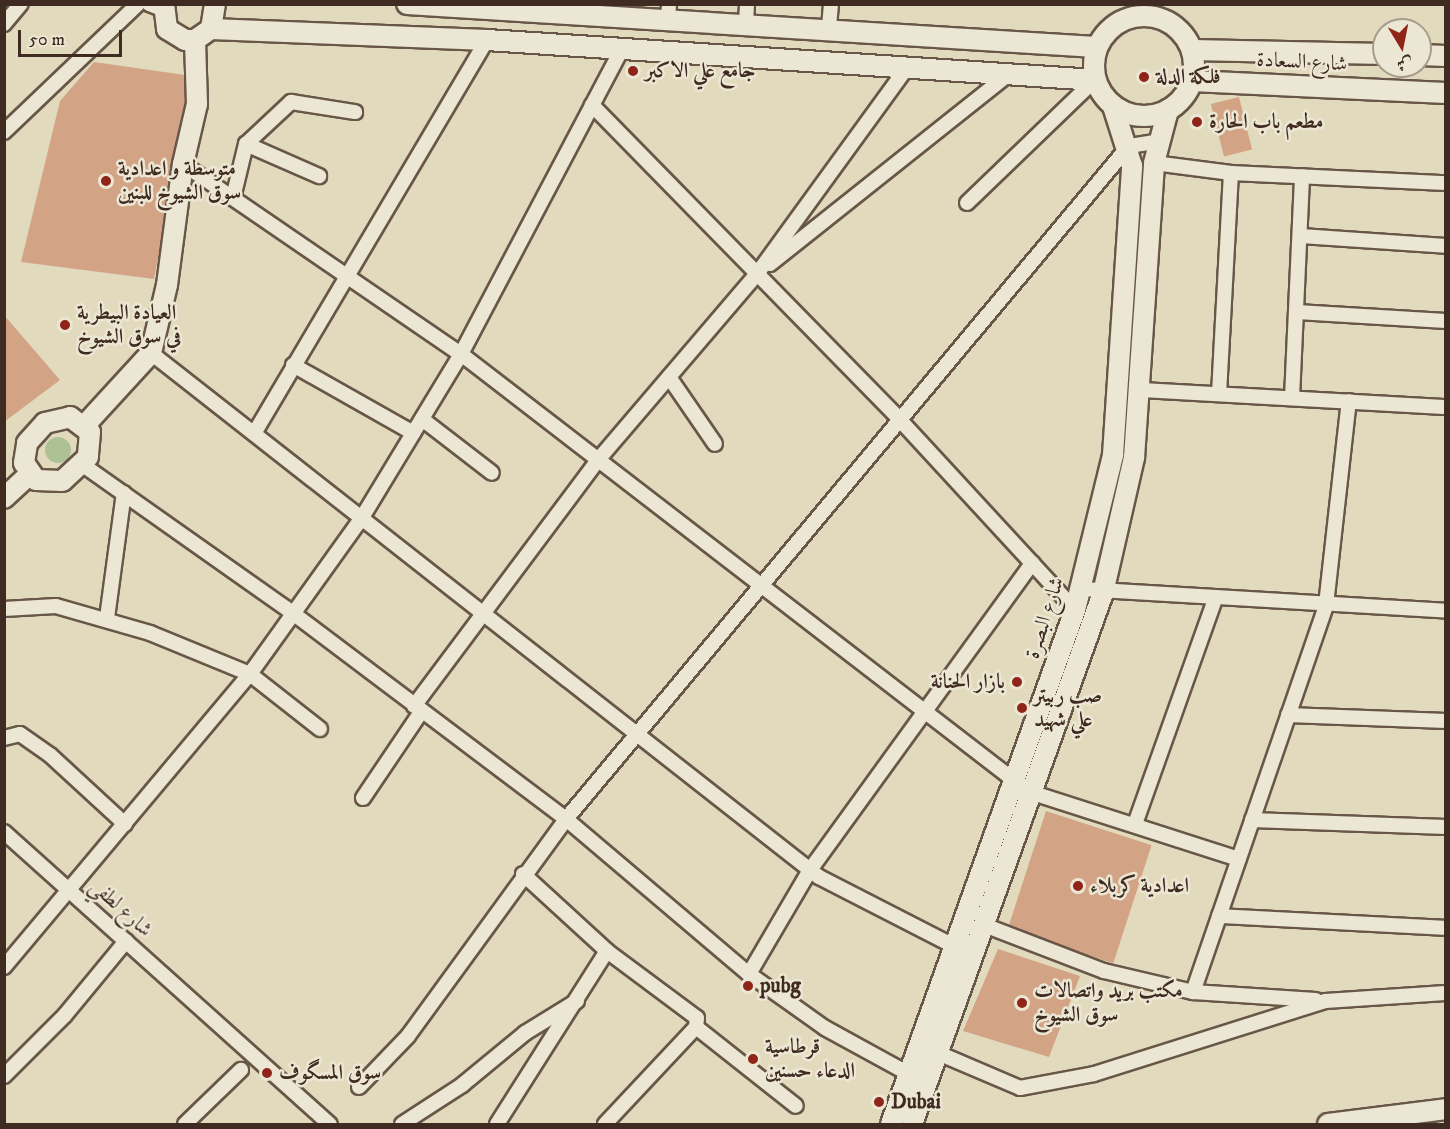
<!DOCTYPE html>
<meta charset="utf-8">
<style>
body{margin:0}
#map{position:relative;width:1450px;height:1129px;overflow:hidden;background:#e2dabd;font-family:"IM FELL DW Pica",Amiri,serif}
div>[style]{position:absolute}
.green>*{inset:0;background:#aec195}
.round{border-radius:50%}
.building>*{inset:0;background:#d3a386;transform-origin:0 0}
.roads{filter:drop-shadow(2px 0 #685748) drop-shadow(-2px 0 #685748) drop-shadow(0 2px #685748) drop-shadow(0 -2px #685748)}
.street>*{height:14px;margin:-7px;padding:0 7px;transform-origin:7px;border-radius:7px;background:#ece7d4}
.secondary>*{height:20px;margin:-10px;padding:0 10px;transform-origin:10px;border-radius:10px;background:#ece7d4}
.secondary>.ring{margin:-10px;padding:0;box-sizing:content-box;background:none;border:20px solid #ece7d4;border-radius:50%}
.dots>*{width:16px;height:16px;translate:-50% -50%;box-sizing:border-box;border:3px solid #ece7d4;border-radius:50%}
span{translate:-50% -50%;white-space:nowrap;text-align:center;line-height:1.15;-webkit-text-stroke:5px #ece7d4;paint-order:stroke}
.street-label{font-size:21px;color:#3f2b21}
.poi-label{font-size:21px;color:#3f2b21;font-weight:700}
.left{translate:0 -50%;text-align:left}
.right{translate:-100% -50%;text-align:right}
.frame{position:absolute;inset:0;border:6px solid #3f2b21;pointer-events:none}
.north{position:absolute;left:1372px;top:18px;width:60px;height:60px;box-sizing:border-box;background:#ece7d4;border:2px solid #a79c8c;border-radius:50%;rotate:170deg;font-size:16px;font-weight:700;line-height:24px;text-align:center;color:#3f2b21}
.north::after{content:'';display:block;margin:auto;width:21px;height:27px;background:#8f2418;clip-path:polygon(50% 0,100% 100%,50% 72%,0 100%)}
.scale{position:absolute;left:18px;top:30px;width:104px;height:27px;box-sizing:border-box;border:3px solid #3f2b21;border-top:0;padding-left:8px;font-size:18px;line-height:21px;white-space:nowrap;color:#3f2b21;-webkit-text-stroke:4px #ece7d4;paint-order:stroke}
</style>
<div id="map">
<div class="green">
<i class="round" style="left:45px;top:437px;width:26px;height:26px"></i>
</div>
<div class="building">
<i style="clip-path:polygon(94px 62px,192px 76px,154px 279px,21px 262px,60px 101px)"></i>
<i style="left:1239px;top:97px;width:54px;height:29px;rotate:76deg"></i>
<i style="clip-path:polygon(4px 315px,60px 380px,4px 422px)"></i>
<i style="left:1046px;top:811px;width:111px;height:124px;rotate:18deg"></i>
<i style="clip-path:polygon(998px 949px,1080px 976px,1049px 1057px,963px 1031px)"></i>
</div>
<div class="roads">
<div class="street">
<i style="left:149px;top:4px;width:14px;rotate:21deg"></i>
<i style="left:668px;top:19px;width:15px;rotate:-86deg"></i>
<i style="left:746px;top:23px;width:19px;rotate:-87deg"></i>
<i style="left:4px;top:24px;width:26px;rotate:-50deg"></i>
<i style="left:829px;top:27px;width:23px;rotate:-85deg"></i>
<i style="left:592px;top:105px;width:439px;rotate:45.6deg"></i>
<i style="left:899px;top:419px;width:260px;rotate:47.3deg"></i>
<i style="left:4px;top:132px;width:185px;rotate:-43.7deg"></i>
<i style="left:246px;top:144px;width:80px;rotate:23.7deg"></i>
<i style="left:1154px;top:163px;width:78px;rotate:7.4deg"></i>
<i style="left:1231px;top:173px;width:215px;rotate:2.7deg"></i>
<i style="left:183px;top:164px;width:337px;rotate:34.4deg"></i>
<i style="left:461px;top:354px;width:699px;rotate:37.62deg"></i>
<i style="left:1015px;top:781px;width:22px;rotate:34deg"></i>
<i style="left:1033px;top:793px;width:216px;rotate:17.8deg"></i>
<i style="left:233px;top:198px;width:56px;rotate:-76.5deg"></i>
<i style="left:246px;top:144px;width:62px;rotate:-43deg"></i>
<i style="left:291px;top:102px;width:65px;rotate:8.9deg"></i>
<i style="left:967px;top:203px;width:178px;rotate:-43.9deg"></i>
<i style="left:1301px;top:236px;width:145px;rotate:3.9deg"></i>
<i style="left:770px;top:264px;width:302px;rotate:-38.5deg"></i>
<i style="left:1297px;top:312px;width:149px;rotate:3.5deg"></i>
<i style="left:151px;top:353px;width:849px;rotate:38.11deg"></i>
<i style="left:819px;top:877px;width:152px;rotate:27.1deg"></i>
<i style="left:293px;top:365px;width:138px;rotate:29.5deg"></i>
<i style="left:669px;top:377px;width:81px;rotate:55.5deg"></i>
<i style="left:1140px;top:390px;width:306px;rotate:3.2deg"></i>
<i style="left:1219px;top:394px;width:221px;rotate:-86.9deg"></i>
<i style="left:1292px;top:398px;width:222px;rotate:-87.4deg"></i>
<i style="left:422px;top:419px;width:88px;rotate:37.6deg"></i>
<i style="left:255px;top:432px;width:456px;rotate:-59.4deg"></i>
<i style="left:83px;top:465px;width:253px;rotate:35.2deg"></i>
<i style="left:290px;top:611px;width:346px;rotate:37deg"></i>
<i style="left:566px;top:819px;width:240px;rotate:40.3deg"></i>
<i style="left:749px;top:974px;width:93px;rotate:35.4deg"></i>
<i style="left:825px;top:1028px;width:96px;rotate:28.7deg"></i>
<i style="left:1081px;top:589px;width:366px;rotate:3.4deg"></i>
<i style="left:4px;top:609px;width:52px;rotate:-3.3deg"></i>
<i style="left:56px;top:606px;width:98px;rotate:16deg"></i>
<i style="left:150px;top:633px;width:108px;rotate:22.3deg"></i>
<i style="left:250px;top:674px;width:89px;rotate:38.2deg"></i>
<i style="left:107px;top:618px;width:126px;rotate:-82.3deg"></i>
<i style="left:414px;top:706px;width:307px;rotate:-53.2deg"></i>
<i style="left:598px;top:460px;width:245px;rotate:-49.5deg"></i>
<i style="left:757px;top:274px;width:253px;rotate:-54deg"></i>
<i style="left:1288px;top:715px;width:158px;rotate:2.2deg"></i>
<i style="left:4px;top:738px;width:16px;rotate:-14deg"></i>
<i style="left:20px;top:734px;width:37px;rotate:35deg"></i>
<i style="left:50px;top:755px;width:102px;rotate:42.6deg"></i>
<i style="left:363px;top:798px;width:104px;rotate:-56deg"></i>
<i style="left:1252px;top:820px;width:194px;rotate:2.1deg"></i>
<i style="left:1135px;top:824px;width:239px;rotate:-70.4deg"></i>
<i style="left:4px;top:832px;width:438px;rotate:41.9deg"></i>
<i style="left:523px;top:874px;width:114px;rotate:42.5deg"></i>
<i style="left:607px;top:951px;width:112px;rotate:36.7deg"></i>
<i style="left:697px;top:1018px;width:9px;rotate:96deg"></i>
<i style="left:696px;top:1027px;width:133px;rotate:133.2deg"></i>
<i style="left:1219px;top:916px;width:227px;rotate:3deg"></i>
<i style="left:984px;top:925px;width:129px;rotate:21deg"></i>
<i style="left:1104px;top:971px;width:91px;rotate:13.3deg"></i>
<i style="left:1193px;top:992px;width:123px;rotate:3.7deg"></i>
<i style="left:4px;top:967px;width:383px;rotate:-50deg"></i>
<i style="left:250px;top:674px;width:194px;rotate:-54.4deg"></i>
<i style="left:363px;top:516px;width:189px;rotate:-58.8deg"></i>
<i style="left:461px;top:354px;width:344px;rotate:-62.2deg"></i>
<i style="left:749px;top:974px;width:121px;rotate:-59.6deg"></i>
<i style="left:810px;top:870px;width:379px;rotate:-54.1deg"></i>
<i style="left:1193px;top:992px;width:409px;rotate:-71deg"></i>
<i style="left:1326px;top:605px;width:205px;rotate:-83.6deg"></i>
<i style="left:696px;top:1027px;width:127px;rotate:38.3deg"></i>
<i style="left:938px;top:1053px;width:89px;rotate:23.1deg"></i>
<i style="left:1020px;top:1088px;width:75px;rotate:-10.7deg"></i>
<i style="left:1094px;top:1074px;width:242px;rotate:-17.5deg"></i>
<i style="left:1325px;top:1001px;width:121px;rotate:-3.8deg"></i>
<i style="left:4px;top:1076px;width:86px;rotate:-45deg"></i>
<i style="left:65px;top:1015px;width:96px;rotate:-50.5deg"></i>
<i style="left:359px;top:1087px;width:71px;rotate:-46.1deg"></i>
<i style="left:408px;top:1036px;width:268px;rotate:-53.9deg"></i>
<i style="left:566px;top:819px;width:877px;rotate:-50.09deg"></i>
<i style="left:1129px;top:146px;width:30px;rotate:-9deg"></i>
<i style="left:185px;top:1124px;width:78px;rotate:-44deg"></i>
<i style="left:402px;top:1124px;width:72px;rotate:-33deg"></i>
<i style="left:462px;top:1085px;width:82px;rotate:-39.5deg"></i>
<i style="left:525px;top:1033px;width:61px;rotate:-31.6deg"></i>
<i style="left:497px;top:1124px;width:205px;rotate:-57.6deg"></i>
</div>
<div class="secondary">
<i style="left:164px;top:4px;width:25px;rotate:83deg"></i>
<i style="left:167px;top:29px;width:21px;rotate:31deg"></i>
<i style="left:185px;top:40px;width:10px"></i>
<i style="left:195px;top:40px;width:19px;rotate:-35deg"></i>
<i style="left:211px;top:29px;width:25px;rotate:-81deg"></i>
<i style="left:407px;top:4px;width:690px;rotate:3.57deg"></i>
<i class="ring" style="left:1094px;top:16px;width:80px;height:80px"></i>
<i style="left:211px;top:29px;width:276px;rotate:2.3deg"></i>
<i style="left:487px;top:40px;width:609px;rotate:3.76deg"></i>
<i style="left:1192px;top:50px;width:192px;rotate:1.2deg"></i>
<i style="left:1420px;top:55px;width:26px;rotate:2deg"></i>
<i style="left:1192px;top:81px;width:254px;rotate:2.7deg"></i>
<i style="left:70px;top:417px;width:25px;rotate:37deg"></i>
<i style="left:90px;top:432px;width:25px;rotate:95deg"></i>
<i style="left:88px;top:457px;width:35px;rotate:137deg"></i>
<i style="left:62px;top:481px;width:26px;rotate:-178deg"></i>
<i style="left:36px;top:480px;width:21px;rotate:-125deg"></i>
<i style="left:24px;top:463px;width:20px;rotate:-81deg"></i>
<i style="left:27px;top:443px;width:27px;rotate:-48deg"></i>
<i style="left:45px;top:423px;width:26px;rotate:-13deg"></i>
<i style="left:85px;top:425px;width:98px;rotate:-47.5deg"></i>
<i style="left:151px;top:353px;width:70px;rotate:-76.8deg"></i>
<i style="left:167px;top:285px;width:122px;rotate:-82.5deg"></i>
<i style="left:183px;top:164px;width:62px;rotate:-76.9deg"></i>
<i style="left:197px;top:104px;width:64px;rotate:-91.8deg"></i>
<i style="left:4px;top:498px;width:34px;rotate:-43deg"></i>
<i style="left:891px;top:1124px;width:546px;rotate:-70.3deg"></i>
<i style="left:1075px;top:610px;width:160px;rotate:-76.2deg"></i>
<i style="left:1113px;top:455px;width:290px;rotate:-86.2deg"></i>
<i style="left:1132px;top:166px;width:63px;rotate:-107.6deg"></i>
<i style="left:912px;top:1124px;width:564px;rotate:-70.22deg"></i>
<i style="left:1103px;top:593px;width:139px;rotate:-77.1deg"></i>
<i style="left:1134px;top:458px;width:296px;rotate:-86.1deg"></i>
<i style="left:1154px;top:163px;width:55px;rotate:-75.2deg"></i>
<i style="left:1328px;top:1124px;width:119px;rotate:-7.2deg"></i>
</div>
</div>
<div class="dots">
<i style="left:633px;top:71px;background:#8f2418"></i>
<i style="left:1144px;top:77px;background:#8f2418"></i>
<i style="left:1197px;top:122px;background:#8f2418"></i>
<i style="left:106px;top:181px;background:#8f2418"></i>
<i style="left:65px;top:325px;background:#8f2418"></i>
<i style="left:1017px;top:682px;background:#8f2418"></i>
<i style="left:1022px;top:708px;background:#8f2418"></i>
<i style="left:1078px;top:886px;background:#8f2418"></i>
<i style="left:748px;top:986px;background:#8f2418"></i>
<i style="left:1022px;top:1003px;background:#8f2418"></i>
<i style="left:753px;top:1059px;background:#8f2418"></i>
<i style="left:267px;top:1073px;background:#8f2418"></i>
<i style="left:879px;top:1102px;background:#8f2418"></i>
</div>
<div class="street-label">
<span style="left:1302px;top:62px;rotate:3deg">شارع السعادة</span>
<span style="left:1045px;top:618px;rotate:-72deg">شارع البصرة</span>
<span style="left:121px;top:908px;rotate:42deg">شارع لطفي</span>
</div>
<div class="poi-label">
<span class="left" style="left:645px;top:71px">جامع علي الاكبر</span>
<span class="left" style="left:1156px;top:77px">فلكة الدلة</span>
<span class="left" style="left:1209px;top:122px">مطعم باب الحارة</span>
<span class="left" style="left:118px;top:181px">متوسطة و اعدادية<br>سوق الشيوخ للبنين</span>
<span class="left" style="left:77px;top:325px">العيادة البيطرية<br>في سوق الشيوخ</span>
<span class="right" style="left:1005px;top:682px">بازار الحنانة</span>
<span class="left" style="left:1034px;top:708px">صب ربيتر<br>علي شهيد</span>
<span class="left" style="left:1090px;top:886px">اعدادية كربلاء</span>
<span class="left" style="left:760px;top:986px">pubg</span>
<span class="left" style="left:1034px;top:1003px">مكتب بريد واتصالات<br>سوق الشيوخ</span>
<span class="left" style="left:765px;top:1059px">قرطاسية<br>الدعاء حسنين</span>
<span class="left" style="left:279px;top:1073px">سوق المسگوف</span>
<span class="left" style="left:891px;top:1102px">Dubai</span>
</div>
<div class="frame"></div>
<div class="north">ش</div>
<div class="scale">50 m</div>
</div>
